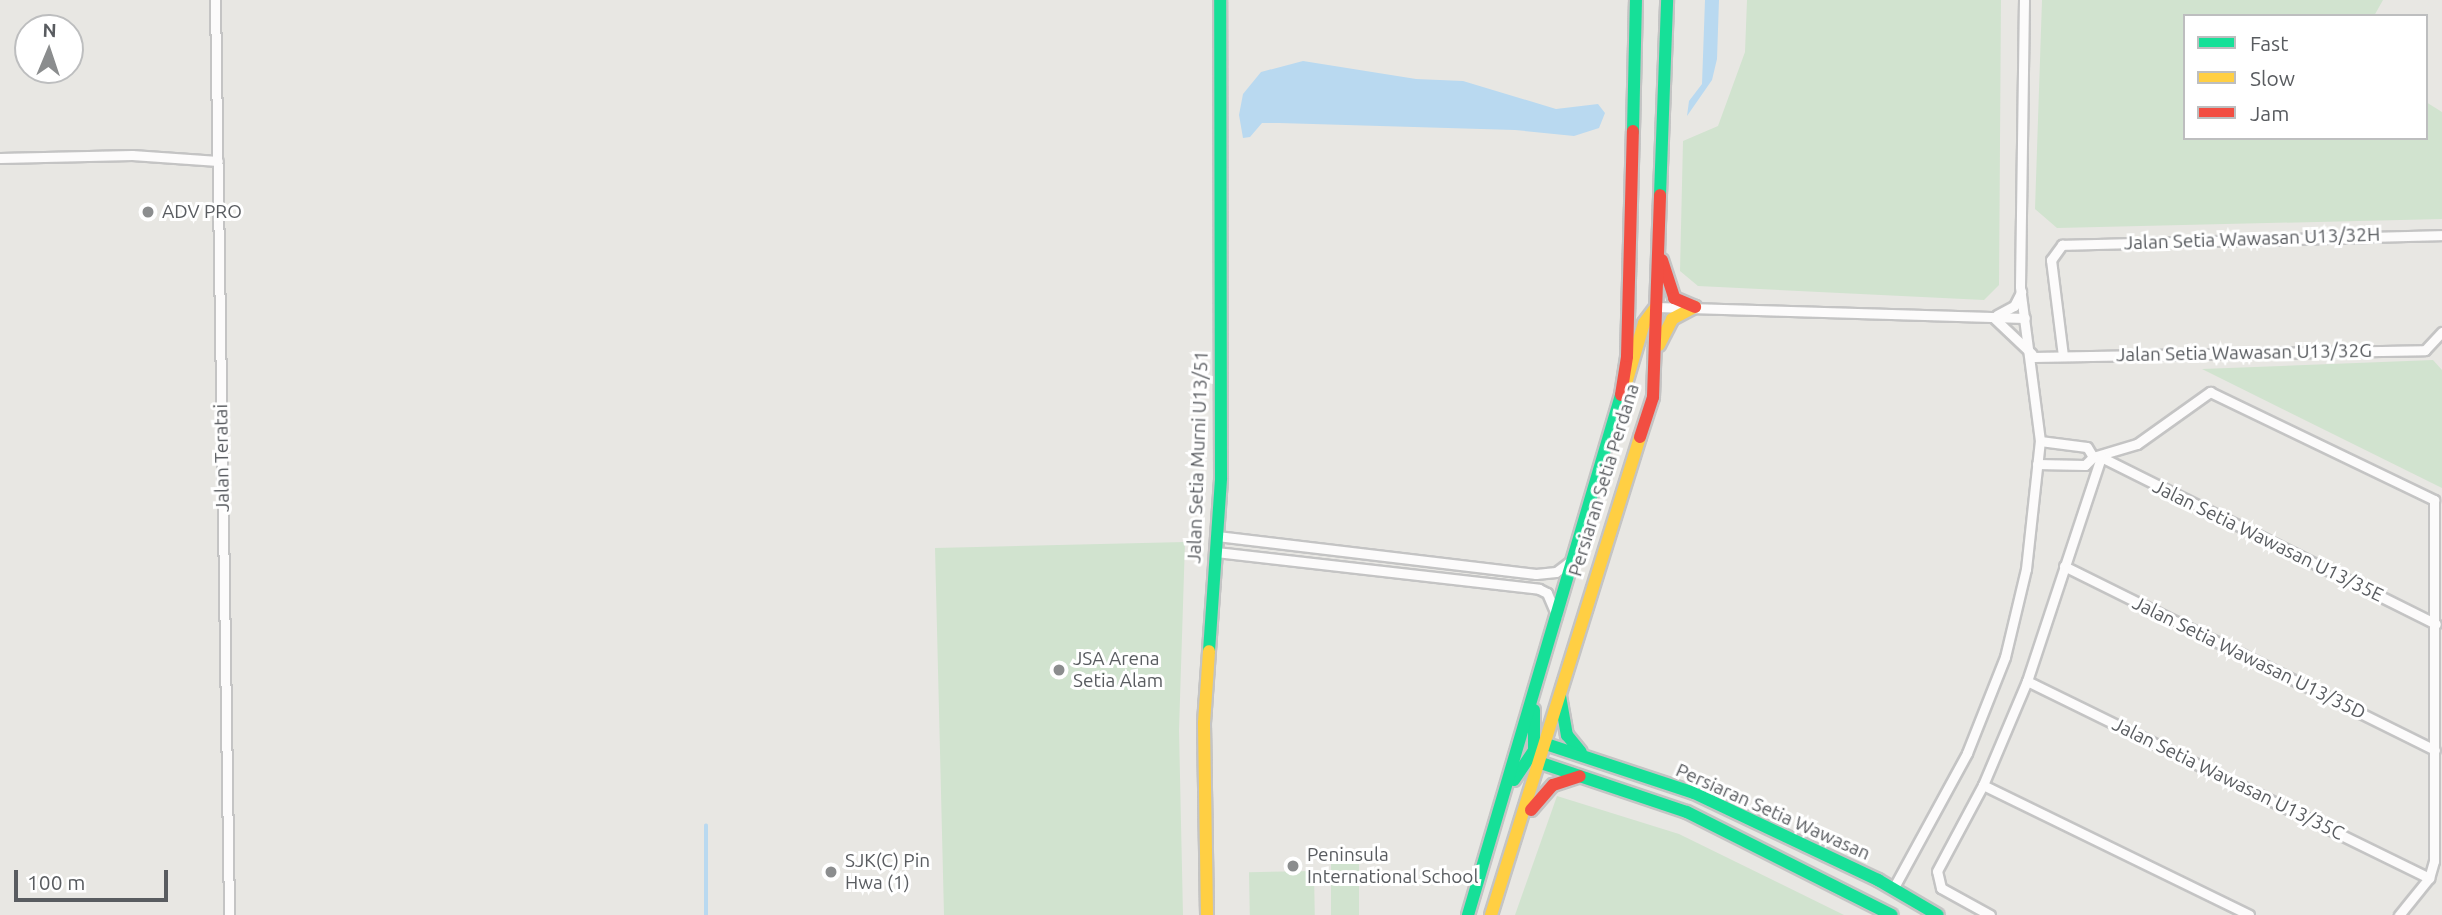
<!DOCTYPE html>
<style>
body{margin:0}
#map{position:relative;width:2442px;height:915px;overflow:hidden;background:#e8e7e3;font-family:Ubuntu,sans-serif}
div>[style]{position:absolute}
.green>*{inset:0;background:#d1e3cf;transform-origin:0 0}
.water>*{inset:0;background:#b9d9f0}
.stream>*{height:3.5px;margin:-1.75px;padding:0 1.75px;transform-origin:1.75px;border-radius:1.75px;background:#b9d9f0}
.roads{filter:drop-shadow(2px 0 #c4c4c4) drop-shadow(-2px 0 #c4c4c4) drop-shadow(0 2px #c4c4c4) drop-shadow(0 -2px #c4c4c4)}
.street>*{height:9px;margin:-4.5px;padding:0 4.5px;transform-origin:4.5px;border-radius:4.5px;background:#fcfbfb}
.fast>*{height:12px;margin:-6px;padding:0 6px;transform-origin:6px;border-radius:6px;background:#16e098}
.slow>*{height:12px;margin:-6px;padding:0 6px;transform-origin:6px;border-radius:6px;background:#ffcf43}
.jam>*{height:12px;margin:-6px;padding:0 6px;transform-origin:6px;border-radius:6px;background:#f24e42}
.dots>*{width:19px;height:19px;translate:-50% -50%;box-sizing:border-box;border:4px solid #fff;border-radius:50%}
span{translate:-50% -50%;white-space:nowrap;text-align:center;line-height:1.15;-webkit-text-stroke:6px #fff;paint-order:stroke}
.poi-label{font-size:19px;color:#595c60}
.left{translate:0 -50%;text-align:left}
.street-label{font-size:19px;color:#595c60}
.legend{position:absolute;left:2183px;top:14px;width:245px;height:126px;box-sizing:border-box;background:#fff;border:2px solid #bdbebf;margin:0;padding:9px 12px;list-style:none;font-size:21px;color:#595c60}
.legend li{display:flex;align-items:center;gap:14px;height:35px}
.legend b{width:35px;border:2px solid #bdbebf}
.north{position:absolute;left:14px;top:14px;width:70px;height:70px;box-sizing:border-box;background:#fff;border:2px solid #bdbebf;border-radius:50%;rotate:2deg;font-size:19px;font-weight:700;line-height:28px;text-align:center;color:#595c60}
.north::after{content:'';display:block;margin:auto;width:24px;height:32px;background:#8b8d8e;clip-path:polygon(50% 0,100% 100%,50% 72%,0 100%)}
.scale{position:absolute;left:14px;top:870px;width:154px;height:32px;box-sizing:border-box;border:4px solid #595c60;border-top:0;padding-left:9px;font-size:21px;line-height:24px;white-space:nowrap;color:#595c60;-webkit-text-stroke:5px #fff;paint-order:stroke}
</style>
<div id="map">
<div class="green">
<i style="clip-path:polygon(1747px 0,2001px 0,1999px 285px,1984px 300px,1698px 286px,1680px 271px,1683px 141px,1718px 126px,1745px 52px)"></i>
<i style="clip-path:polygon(2042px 0,2383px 0,2374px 16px,2185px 16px,2185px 138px,2426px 138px,2426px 102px,2442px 112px,2442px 219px,2057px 228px,2035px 209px)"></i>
<i style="clip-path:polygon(2433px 360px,2442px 370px,2442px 488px,2202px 369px)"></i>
<i style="clip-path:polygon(1185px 542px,1179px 730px,1183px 915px,944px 915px,935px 548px)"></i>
<i style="clip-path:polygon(1557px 796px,1679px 834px,1844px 915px,1515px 915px)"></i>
<i style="left:1331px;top:860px;width:28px;height:55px"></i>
<i style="left:1314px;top:871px;width:44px;height:65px;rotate:89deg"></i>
</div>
<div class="water">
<i style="clip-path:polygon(1705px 0,1719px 0,1717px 59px,1712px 80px,1687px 116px,1689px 101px,1702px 84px)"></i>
<i style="clip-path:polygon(1303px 61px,1416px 79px,1463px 81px,1556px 109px,1598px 104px,1605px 113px,1599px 128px,1574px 136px,1515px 130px,1279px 123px,1262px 123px,1250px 137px,1243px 138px,1239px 115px,1243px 94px,1261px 72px)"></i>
</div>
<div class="stream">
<i style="left:706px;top:915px;width:89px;rotate:-90deg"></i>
</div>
<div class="roads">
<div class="street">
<i style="left:215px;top:0;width:915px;rotate:89.12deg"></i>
<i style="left:0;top:158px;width:132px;rotate:-1.3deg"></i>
<i style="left:132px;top:155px;width:86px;rotate:4deg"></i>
<i style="left:1656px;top:307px;width:369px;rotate:1.7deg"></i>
<i style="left:1997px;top:315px;width:19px;rotate:-28deg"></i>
<i style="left:2014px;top:306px;width:16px;rotate:-63deg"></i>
<i style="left:1994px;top:318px;width:52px;rotate:43.5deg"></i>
<i style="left:2063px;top:356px;width:97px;rotate:-97.1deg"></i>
<i style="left:2051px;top:260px;width:19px;rotate:-54deg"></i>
<i style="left:2062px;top:245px;width:380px;rotate:-1.5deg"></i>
<i style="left:2033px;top:357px;width:392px;rotate:-1deg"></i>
<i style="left:2425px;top:350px;width:25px;rotate:-47deg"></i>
<i style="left:2040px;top:441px;width:47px;rotate:7.3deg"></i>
<i style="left:2087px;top:447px;width:12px;rotate:59deg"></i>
<i style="left:2101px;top:457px;width:374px;rotate:26.5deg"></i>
<i style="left:2037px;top:464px;width:48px;rotate:1.2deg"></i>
<i style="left:2085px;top:465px;width:11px;rotate:-45deg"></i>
<i style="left:2093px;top:457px;width:46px;rotate:-16.5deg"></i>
<i style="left:2137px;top:444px;width:90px;rotate:-35.5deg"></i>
<i style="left:2210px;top:392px;width:249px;rotate:25.7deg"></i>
<i style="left:2434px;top:500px;width:361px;rotate:90deg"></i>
<i style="left:2434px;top:861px;width:18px;rotate:106deg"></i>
<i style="left:2429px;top:878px;width:48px;rotate:129deg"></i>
<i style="left:1217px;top:536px;width:321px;rotate:6.8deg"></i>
<i style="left:1536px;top:574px;width:20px;rotate:-6deg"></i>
<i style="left:1556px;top:572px;width:21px;rotate:-37deg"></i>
<i style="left:1216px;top:552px;width:325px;rotate:6.5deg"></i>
<i style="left:1539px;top:589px;width:9px;rotate:27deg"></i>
<i style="left:1547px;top:593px;width:25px;rotate:67deg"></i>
<i style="left:2064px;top:566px;width:414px;rotate:26.4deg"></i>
<i style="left:2027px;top:681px;width:448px;rotate:26.1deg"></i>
<i style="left:1983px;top:785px;width:296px;rotate:26deg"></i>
<i style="left:1893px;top:889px;width:155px;rotate:-61.4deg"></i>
<i style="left:1967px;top:753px;width:103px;rotate:-68.4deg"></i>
<i style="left:2005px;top:657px;width:90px;rotate:-76.6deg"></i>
<i style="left:2026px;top:569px;width:129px;rotate:-83.8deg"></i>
<i style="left:2040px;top:441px;width:156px;rotate:-97.4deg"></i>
<i style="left:2020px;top:286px;width:286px;rotate:-89.2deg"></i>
<i style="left:1990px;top:915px;width:56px;rotate:-151.1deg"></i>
<i style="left:1941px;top:888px;width:17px;rotate:-103deg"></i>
<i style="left:1937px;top:871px;width:98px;rotate:-61.9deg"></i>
<i style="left:1983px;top:785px;width:113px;rotate:-67.1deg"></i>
<i style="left:2027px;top:681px;width:236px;rotate:-71.7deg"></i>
</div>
<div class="fast">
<i style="left:1633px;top:131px;width:131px;rotate:-88.7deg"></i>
<i style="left:1660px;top:195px;width:195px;rotate:-87.9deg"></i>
<i style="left:1209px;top:651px;width:173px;rotate:-86deg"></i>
<i style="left:1221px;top:478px;width:478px;rotate:-90.1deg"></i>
<i style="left:1560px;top:696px;width:40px;rotate:80deg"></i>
<i style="left:1567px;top:735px;width:22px;rotate:51deg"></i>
<i style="left:1546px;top:744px;width:156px;rotate:18.3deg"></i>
<i style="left:1694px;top:793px;width:204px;rotate:25.3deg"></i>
<i style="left:1878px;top:880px;width:69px;rotate:30.3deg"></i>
<i style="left:1541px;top:763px;width:154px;rotate:18.6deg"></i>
<i style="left:1687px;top:812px;width:229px;rotate:26.7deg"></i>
<i style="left:1514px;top:780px;width:36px;rotate:-56deg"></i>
<i style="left:1534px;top:750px;width:40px;rotate:-90deg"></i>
<i style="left:1468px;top:915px;width:542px;rotate:-73.6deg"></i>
</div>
<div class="slow">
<i style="left:1659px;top:345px;width:29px;rotate:-63deg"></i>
<i style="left:1672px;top:319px;width:26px;rotate:-28deg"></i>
<i style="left:1627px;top:380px;width:59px;rotate:-73.4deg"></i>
<i style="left:1644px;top:323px;width:20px;rotate:-53deg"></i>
<i style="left:1207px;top:915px;width:192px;rotate:-90.9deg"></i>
<i style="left:1204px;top:723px;width:72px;rotate:-86deg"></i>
<i style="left:1491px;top:915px;width:501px;rotate:-72.69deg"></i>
</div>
<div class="jam">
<i style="left:1662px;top:260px;width:40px;rotate:72deg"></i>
<i style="left:1674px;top:298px;width:23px;rotate:23deg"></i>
<i style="left:1621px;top:395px;width:39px;rotate:-81deg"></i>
<i style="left:1627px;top:356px;width:225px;rotate:-88.5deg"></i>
<i style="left:1640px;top:437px;width:42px;rotate:-72deg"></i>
<i style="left:1653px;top:397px;width:202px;rotate:-88deg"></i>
<i style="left:1531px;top:810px;width:33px;rotate:-49deg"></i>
<i style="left:1553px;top:785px;width:28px;rotate:-18deg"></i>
</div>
</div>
<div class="dots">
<i style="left:148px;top:212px;background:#8b8d8e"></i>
<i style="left:1059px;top:670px;background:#8b8d8e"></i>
<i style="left:1293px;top:866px;background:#8b8d8e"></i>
<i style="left:831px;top:872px;background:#8b8d8e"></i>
</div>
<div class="poi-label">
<span class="left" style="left:162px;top:212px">ADV PRO</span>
<span class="left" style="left:1073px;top:670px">JSA Arena<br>Setia Alam</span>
<span class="left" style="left:1307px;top:866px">Peninsula<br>International School</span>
<span class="left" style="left:845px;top:872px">SJK(C) Pin<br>Hwa (1)</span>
</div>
<div class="street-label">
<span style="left:2252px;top:239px;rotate:-2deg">Jalan Setia Wawasan U13/32H</span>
<span style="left:2244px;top:353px;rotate:-1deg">Jalan Setia Wawasan U13/32G</span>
<span style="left:1198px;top:457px;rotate:-88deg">Jalan Setia Murni U13/51</span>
<span style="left:222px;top:458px;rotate:-91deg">Jalan Teratai</span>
<span style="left:1604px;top:480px;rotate:-73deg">Persiaran Setia Perdana</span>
<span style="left:2268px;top:541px;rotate:26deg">Jalan Setia Wawasan U13/35E</span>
<span style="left:2249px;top:658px;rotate:26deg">Jalan Setia Wawasan U13/35D</span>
<span style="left:2228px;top:779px;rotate:26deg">Jalan Setia Wawasan U13/35C</span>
<span style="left:1773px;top:812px;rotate:24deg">Persiaran Setia Wawasan</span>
</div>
<ul class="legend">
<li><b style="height:9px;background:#16e098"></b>Fast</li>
<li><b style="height:9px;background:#ffcf43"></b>Slow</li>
<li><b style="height:9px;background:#f24e42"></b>Jam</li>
</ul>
<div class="north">N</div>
<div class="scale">100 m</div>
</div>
